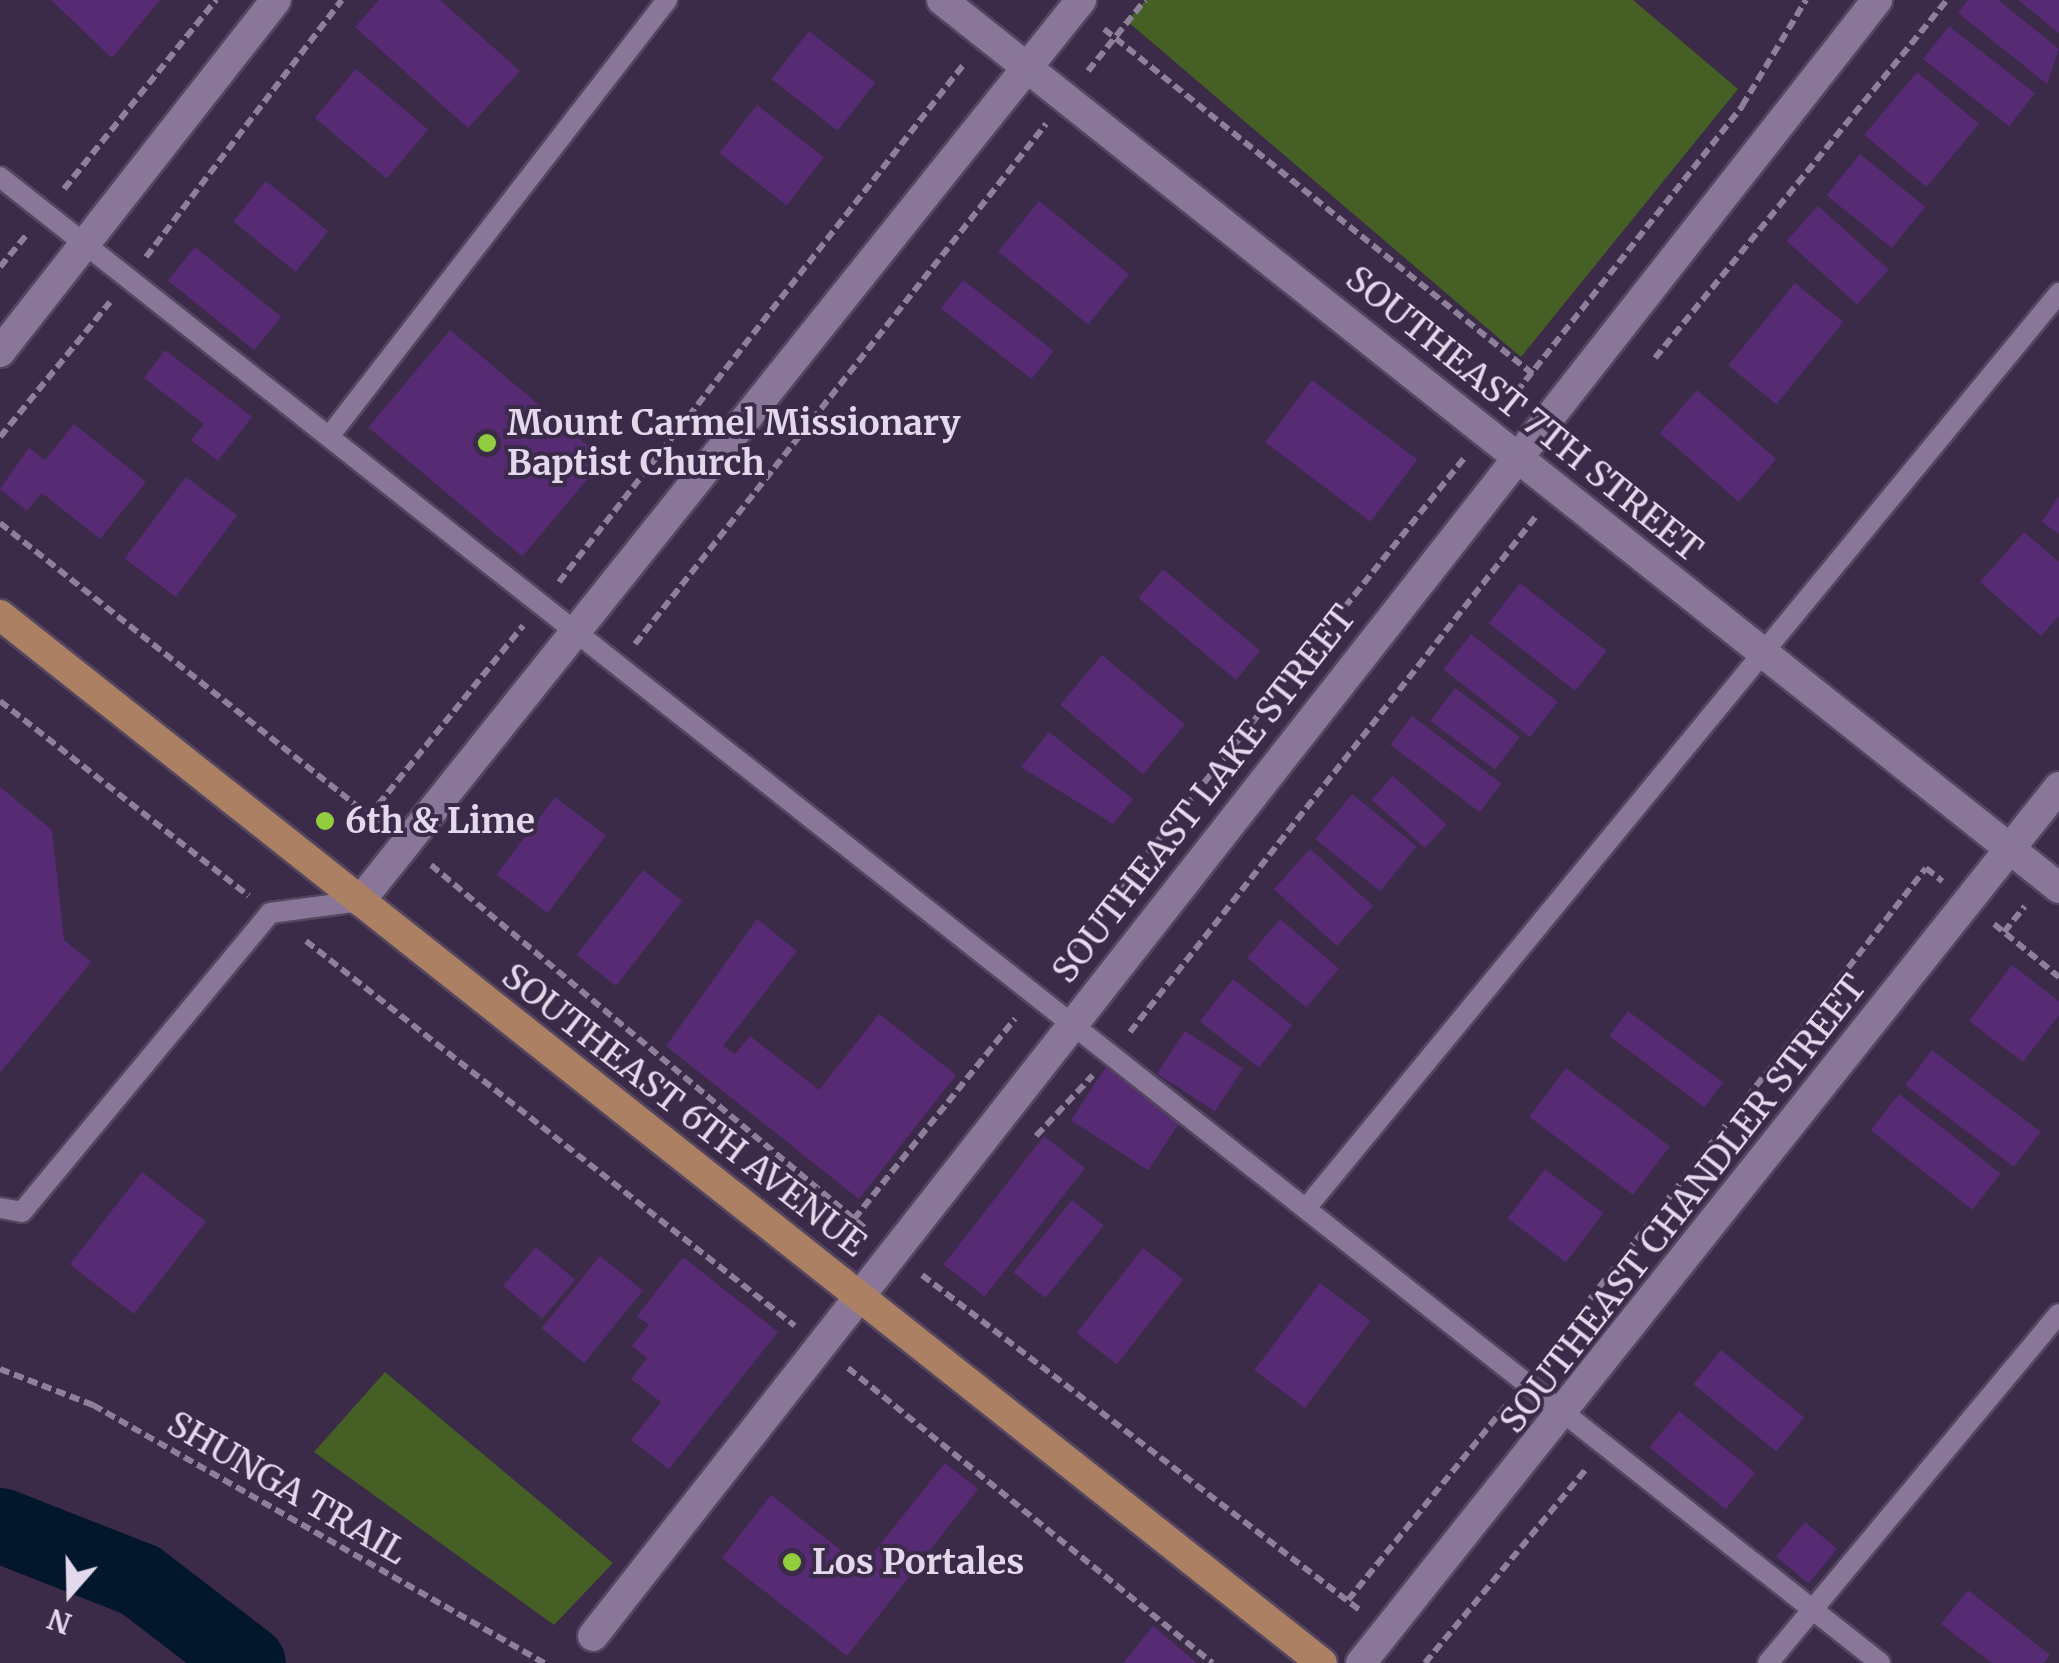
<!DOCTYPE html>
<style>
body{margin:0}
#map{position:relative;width:2059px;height:1663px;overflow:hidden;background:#3b2a48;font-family:Merriweather,serif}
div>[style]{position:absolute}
.green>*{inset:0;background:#455f25}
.river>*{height:75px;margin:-37.5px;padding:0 37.5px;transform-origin:37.5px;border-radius:37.5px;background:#02172b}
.building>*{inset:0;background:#572b74;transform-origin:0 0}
.path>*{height:6px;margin-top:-3px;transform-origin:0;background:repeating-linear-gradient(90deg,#8e8099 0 10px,transparent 0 15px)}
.roads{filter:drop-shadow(2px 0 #54455f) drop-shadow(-2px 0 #54455f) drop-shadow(0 2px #54455f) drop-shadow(0 -2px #54455f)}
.lane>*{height:20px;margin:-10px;padding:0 10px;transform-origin:10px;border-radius:10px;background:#897699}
.street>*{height:30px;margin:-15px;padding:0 15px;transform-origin:15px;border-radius:15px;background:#897699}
.primary>*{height:30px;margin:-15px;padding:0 15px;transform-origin:15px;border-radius:15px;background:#ab8063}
.dots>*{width:28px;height:28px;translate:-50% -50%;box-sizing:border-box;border:5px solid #3b2a48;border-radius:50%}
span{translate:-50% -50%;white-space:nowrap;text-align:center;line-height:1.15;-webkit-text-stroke:8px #3b2a48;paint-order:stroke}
.street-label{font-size:35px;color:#e3d8ec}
.poi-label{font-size:35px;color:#e3d8ec;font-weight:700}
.left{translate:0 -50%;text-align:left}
.north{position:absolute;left:20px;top:1543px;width:100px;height:100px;-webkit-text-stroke:8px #3b2a48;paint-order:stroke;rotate:200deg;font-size:28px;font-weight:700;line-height:40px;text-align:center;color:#e3d8ec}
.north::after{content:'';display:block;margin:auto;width:35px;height:45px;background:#e3d8ec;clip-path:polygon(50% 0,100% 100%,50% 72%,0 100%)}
</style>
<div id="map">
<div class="green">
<i style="clip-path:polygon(1146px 0,1633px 0,1738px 89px,1521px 357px,1127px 21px)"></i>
<i style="clip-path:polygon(385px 1372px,613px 1563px,554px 1625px,314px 1452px)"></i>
</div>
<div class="river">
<i style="left:0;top:1525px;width:150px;rotate:21.4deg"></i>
<i style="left:140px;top:1580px;width:136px;rotate:37.5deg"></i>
</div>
<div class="building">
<i style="clip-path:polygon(51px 0,160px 0,112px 58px)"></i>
<i style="clip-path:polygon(379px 0,440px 0,520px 71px,468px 128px,355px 27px)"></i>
<i style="clip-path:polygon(1968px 0,1998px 0,2059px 49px,2047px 84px,1958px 13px)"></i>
<i style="clip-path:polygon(2018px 0,2059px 0,2059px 33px)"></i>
<i style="left:1949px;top:26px;width:109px;height:42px;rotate:38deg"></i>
<i style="left:809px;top:31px;width:84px;height:61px;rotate:38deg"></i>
<i style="left:356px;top:69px;width:94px;height:64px;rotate:40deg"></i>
<i style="left:1917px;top:72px;width:81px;height:82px;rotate:40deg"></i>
<i style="left:757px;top:105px;width:85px;height:61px;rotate:38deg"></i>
<i style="left:1860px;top:154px;width:84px;height:53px;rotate:39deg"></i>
<i style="left:266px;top:181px;width:80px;height:52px;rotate:39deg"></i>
<i style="left:1039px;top:201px;width:116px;height:65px;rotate:39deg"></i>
<i style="left:1818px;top:206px;width:95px;height:47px;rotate:42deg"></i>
<i style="left:195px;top:247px;width:111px;height:43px;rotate:39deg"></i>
<i style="left:963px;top:280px;width:115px;height:36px;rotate:38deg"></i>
<i style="left:1795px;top:283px;width:62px;height:106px;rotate:39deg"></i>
<i style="left:450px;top:330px;width:201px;height:127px;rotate:40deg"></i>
<i style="clip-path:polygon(165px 350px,252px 417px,218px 461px,191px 440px,204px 424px,144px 378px)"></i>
<i style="left:1312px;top:380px;width:132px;height:78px;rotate:37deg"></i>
<i style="left:1697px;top:390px;width:105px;height:57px;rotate:41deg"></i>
<i style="clip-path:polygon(74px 424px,146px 482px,100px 539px,42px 493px,27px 511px,0 489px,29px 448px,45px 460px)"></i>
<i style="left:186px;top:477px;width:64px;height:102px;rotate:37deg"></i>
<i style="clip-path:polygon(2059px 496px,2059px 534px,2042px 522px)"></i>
<i style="clip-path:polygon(2024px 532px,2059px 562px,2059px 616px,2041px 636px,1980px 582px)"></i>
<i style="left:1163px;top:569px;width:127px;height:38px;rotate:40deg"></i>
<i style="left:1520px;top:583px;width:110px;height:51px;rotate:38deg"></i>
<i style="left:1471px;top:634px;width:110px;height:45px;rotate:38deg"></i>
<i style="left:1102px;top:655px;width:108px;height:65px;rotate:40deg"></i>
<i style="left:1455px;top:688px;width:81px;height:41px;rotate:37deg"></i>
<i style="left:1412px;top:716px;width:112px;height:36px;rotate:37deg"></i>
<i style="clip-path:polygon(1049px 732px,1133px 799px,1113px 824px,1021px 767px)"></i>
<i style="left:1393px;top:776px;width:72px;height:32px;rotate:42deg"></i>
<i style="clip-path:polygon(0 787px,52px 830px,64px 940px,91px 962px,0 1073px)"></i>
<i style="left:1352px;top:794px;width:83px;height:58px;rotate:39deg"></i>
<i style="left:555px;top:797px;width:64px;height:97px;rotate:37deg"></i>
<i style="left:1310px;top:849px;width:85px;height:54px;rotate:42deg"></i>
<i style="left:643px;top:870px;width:50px;height:108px;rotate:38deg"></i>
<i style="clip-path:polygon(757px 919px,797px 951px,723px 1046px,735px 1054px,750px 1036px,819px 1090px,879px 1014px,956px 1075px,859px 1199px,666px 1046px)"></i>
<i style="left:1280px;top:919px;width:77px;height:51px;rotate:40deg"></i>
<i style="clip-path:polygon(2012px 965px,2059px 1001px,2059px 1015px,2023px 1062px,1969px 1021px)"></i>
<i style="left:1233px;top:979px;width:75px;height:54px;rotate:38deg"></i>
<i style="left:1628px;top:1011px;width:119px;height:31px;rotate:37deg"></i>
<i style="left:1185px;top:1031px;width:69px;height:51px;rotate:33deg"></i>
<i style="left:1932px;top:1050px;width:136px;height:44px;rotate:37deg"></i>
<i style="left:1107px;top:1065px;width:92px;height:66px;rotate:33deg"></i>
<i style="left:1566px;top:1068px;width:130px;height:61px;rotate:37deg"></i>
<i style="left:1899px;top:1094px;width:129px;height:46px;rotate:38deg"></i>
<i style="left:1044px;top:1136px;width:52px;height:163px;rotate:38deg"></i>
<i style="left:1545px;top:1169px;width:73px;height:62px;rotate:37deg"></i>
<i style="left:142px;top:1172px;width:81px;height:117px;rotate:38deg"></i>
<i style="left:1072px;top:1200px;width:41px;height:93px;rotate:39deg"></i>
<i style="left:536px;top:1247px;width:51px;height:51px;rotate:40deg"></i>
<i style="left:1143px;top:1248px;width:51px;height:108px;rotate:38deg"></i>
<i style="left:600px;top:1256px;width:55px;height:93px;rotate:39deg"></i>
<i style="clip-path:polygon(683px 1257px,778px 1332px,669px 1469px,631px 1440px,661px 1402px,631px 1379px,647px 1358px,632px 1346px,649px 1325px,637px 1316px)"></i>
<i style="left:1320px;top:1283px;width:63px;height:109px;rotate:37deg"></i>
<i style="left:1721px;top:1350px;width:107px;height:44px;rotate:39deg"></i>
<i style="left:1679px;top:1411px;width:98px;height:47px;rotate:39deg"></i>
<i style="clip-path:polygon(945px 1463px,978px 1489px,847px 1656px,722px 1558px,771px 1495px,862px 1567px)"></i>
<i style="left:1805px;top:1522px;width:42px;height:45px;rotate:40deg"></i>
<i style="clip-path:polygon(1968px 1590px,2050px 1655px,2044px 1663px,1992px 1663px,1941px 1624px)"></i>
<i style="clip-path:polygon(1153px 1626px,1197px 1663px,1123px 1663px)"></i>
</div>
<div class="path">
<i style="left:1104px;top:29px;width:552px;rotate:38.82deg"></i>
<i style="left:1088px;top:71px;width:91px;rotate:-51.2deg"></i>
<i style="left:64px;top:189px;width:243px;rotate:-51.2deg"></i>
<i style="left:146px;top:257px;width:323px;rotate:-52.7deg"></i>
<i style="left:0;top:267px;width:44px;rotate:-50.5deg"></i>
<i style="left:1655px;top:358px;width:462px;rotate:-50.8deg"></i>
<i style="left:1507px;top:404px;width:380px;rotate:-51.7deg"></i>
<i style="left:1742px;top:106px;width:124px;rotate:-58.9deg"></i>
<i style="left:0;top:437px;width:174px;rotate:-50.8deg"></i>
<i style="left:0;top:523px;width:483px;rotate:38.4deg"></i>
<i style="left:559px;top:582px;width:658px;rotate:-51.98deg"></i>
<i style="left:635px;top:644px;width:663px;rotate:-51.68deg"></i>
<i style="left:0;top:701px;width:316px;rotate:38.1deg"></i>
<i style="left:369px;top:816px;width:245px;rotate:-51deg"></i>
<i style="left:431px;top:865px;width:567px;rotate:39.92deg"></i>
<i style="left:1994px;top:924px;width:84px;rotate:39.2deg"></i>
<i style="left:2004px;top:932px;width:33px;rotate:-51deg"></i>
<i style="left:306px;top:941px;width:622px;rotate:38.21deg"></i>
<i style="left:1054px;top:970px;width:657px;rotate:-51.3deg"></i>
<i style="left:1130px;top:1032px;width:658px;rotate:-51.79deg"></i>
<i style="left:1036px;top:1136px;width:83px;rotate:-46.9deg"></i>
<i style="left:854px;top:1219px;width:257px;rotate:-51.2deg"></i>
<i style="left:922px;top:1275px;width:553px;rotate:37.43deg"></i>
<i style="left:1544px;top:1358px;width:621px;rotate:-52.06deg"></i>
<i style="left:1926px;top:868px;width:21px;rotate:39deg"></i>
<i style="left:848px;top:1368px;width:469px;rotate:39deg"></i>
<i style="left:0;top:1369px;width:100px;rotate:21.2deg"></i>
<i style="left:93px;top:1405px;width:520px;rotate:29.77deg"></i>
<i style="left:1348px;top:1600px;width:254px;rotate:-50.9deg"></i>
<i style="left:1425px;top:1663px;width:254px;rotate:-50.3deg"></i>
</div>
<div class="roads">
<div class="lane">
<i style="left:0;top:177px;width:2396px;rotate:38.32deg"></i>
<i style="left:331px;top:434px;width:549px;rotate:-52.25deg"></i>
<i style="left:1307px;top:1207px;width:1184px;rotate:-50.55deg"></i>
<i style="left:0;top:1208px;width:22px;rotate:10deg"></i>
<i style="left:22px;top:1212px;width:388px;rotate:-50.3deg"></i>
<i style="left:270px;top:913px;width:91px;rotate:-7.6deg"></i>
<i style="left:1768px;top:1663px;width:454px;rotate:-50.2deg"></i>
</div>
<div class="street">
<i style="left:942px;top:0;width:1427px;rotate:38.48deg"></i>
<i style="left:0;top:352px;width:447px;rotate:-51.9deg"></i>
<i style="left:360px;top:901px;width:1154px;rotate:-51.33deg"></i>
<i style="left:593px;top:1636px;width:2080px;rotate:-51.87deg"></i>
<i style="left:1361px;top:1663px;width:1120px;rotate:-51.45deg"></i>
</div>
<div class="primary">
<i style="left:0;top:615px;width:1687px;rotate:38.41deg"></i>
</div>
</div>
<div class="dots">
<i style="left:487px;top:443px;background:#91cd3f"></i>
<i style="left:325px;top:821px;background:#91cd3f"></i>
<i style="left:792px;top:1562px;background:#91cd3f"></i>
</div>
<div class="street-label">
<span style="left:1524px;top:414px;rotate:39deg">SOUTHEAST 7TH STREET</span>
<span style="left:1204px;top:794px;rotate:-52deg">SOUTHEAST LAKE STREET</span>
<span style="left:684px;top:1110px;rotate:38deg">SOUTHEAST 6TH AVENUE</span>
<span style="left:1683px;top:1204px;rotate:-52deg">SOUTHEAST CHANDLER STREET</span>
<span style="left:287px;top:1488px;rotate:30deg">SHUNGA TRAIL</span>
</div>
<div class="poi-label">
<span class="left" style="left:507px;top:443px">Mount Carmel Missionary<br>Baptist Church</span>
<span class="left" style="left:345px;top:821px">6th &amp; Lime</span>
<span class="left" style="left:812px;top:1562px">Los Portales</span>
</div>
<div class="north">N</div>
</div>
